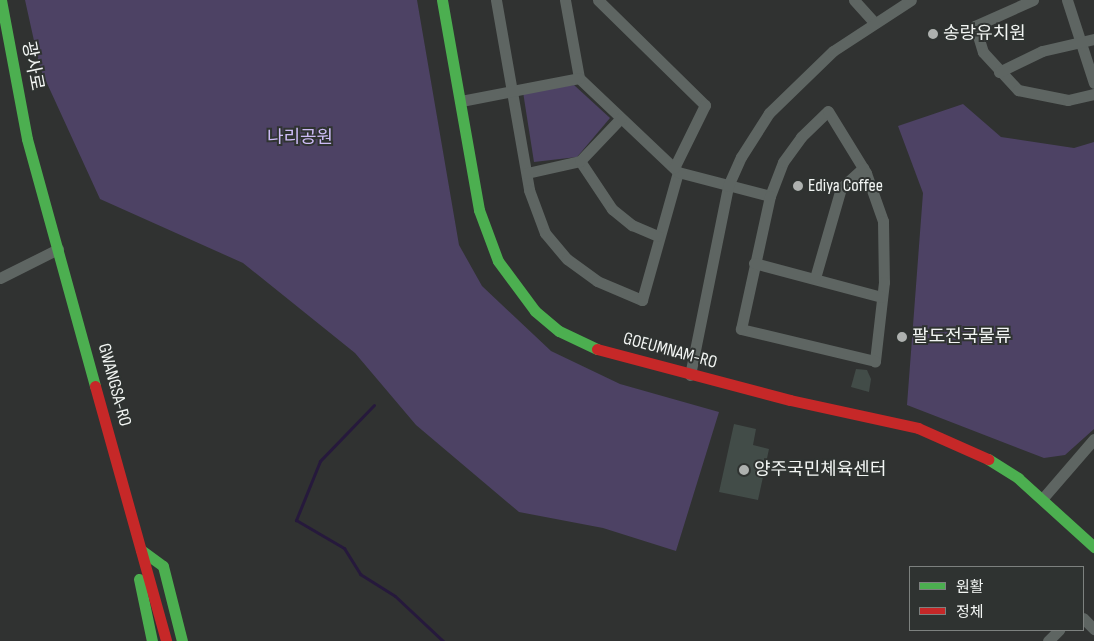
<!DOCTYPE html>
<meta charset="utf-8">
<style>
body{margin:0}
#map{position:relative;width:1094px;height:641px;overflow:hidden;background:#303231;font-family:"Sofia Sans Condensed","Noto Sans KR",sans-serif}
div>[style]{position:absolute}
.green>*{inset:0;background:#4d4264}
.stream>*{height:3px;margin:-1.5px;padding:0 1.5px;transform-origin:1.5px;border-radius:1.5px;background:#26193c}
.building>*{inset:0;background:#424c48}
.street>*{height:11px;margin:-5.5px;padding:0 5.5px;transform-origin:5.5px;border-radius:5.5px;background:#5e6562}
.fast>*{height:11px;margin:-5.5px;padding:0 5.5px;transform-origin:5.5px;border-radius:5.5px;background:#4caf50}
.jam>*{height:11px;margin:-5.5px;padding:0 5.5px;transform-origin:5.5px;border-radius:5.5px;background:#c62828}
.dots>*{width:14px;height:14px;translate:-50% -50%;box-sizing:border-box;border:2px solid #2f3331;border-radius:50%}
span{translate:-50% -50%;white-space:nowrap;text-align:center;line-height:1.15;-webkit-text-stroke:4px #2f3331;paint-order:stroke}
.poi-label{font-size:18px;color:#f2f5f3}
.left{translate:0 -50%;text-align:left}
.street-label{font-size:18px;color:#f2f5f3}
.park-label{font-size:18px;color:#cdbcf5}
.legend{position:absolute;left:909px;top:566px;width:175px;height:65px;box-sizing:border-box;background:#2f3331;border:1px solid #7d817f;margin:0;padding:6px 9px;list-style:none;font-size:15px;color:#f2f5f3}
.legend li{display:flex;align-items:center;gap:10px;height:25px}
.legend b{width:25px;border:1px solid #7d817f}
</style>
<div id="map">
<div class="green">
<i style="clip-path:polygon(25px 0,417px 0,459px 245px,482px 286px,551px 351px,620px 384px,719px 412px,676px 551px,603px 528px,519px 512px,416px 425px,355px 353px,243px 263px,100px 199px,40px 68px)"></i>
<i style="clip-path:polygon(574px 85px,610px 118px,577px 157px,534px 162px,523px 92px)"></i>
<i style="clip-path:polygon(963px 104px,1001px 137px,1074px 148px,1094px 142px,1094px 429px,1065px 455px,1044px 458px,907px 405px,923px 193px,898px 126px)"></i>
</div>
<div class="stream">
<i style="left:374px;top:405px;width:78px;rotate:134deg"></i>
<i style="left:320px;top:461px;width:64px;rotate:112.1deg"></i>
<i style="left:296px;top:520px;width:56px;rotate:30.3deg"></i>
<i style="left:344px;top:548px;width:31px;rotate:58deg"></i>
<i style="left:360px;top:574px;width:41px;rotate:32.2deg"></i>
<i style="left:395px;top:596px;width:66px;rotate:43.2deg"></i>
</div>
<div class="building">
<i style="clip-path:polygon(856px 369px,867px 370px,871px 379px,869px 392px,851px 387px)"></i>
<i style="clip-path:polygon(734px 424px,756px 429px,753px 445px,769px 449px,758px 500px,719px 492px)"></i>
</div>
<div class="street">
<i style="left:496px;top:0;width:193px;rotate:80.1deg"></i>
<i style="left:529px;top:190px;width:46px;rotate:69.6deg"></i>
<i style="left:545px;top:233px;width:34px;rotate:50deg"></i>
<i style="left:567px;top:259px;width:37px;rotate:36deg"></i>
<i style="left:597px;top:281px;width:49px;rotate:22.9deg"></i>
<i style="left:642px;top:300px;width:133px;rotate:-74.3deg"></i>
<i style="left:565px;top:0;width:79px;rotate:79.8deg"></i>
<i style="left:579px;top:78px;width:137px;rotate:43.5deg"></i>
<i style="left:678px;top:172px;width:95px;rotate:14.6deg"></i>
<i style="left:770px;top:196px;width:36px;rotate:-69deg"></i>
<i style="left:783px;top:162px;width:31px;rotate:-54deg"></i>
<i style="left:801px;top:137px;width:37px;rotate:-44deg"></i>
<i style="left:828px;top:111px;width:73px;rotate:58.5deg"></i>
<i style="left:866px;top:173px;width:51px;rotate:70.5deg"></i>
<i style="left:883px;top:221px;width:61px;rotate:89.1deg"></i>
<i style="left:884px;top:282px;width:80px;rotate:96.5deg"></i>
<i style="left:875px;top:361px;width:138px;rotate:-166.6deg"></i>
<i style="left:741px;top:329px;width:136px;rotate:-77.7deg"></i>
<i style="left:598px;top:0;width:150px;rotate:44.5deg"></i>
<i style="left:705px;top:105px;width:70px;rotate:116.2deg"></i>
<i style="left:854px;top:0;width:31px;rotate:48deg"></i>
<i style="left:1033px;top:0;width:64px;rotate:155.9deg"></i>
<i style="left:975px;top:26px;width:27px;rotate:73deg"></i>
<i style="left:983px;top:52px;width:52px;rotate:47.4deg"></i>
<i style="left:1018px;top:90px;width:51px;rotate:11.3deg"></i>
<i style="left:1068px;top:100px;width:27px;rotate:-13deg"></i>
<i style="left:1067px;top:0;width:87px;rotate:72deg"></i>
<i style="left:999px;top:72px;width:48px;rotate:-26deg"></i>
<i style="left:1042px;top:51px;width:53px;rotate:-13deg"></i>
<i style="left:461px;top:101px;width:120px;rotate:-11deg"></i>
<i style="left:580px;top:161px;width:58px;rotate:56.3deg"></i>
<i style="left:612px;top:209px;width:26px;rotate:39deg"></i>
<i style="left:632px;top:225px;width:28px;rotate:23deg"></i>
<i style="left:527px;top:173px;width:54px;rotate:-12.8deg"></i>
<i style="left:580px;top:161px;width:59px;rotate:-46.4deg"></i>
<i style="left:754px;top:263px;width:132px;rotate:14.9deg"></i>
<i style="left:0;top:278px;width:65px;rotate:-26.6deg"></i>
<i style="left:815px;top:278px;width:94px;rotate:-73.9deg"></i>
<i style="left:841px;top:188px;width:30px;rotate:-42deg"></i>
<i style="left:690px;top:375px;width:193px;rotate:-78.6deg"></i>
<i style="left:728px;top:186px;width:32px;rotate:-66deg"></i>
<i style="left:741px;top:157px;width:52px;rotate:-57.5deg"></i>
<i style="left:769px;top:113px;width:89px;rotate:-44.1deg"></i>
<i style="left:833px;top:51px;width:93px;rotate:-33.2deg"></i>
<i style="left:1043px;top:498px;width:78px;rotate:-49.2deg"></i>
<i style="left:1083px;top:618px;width:16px;rotate:45deg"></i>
<i style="left:1048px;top:641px;width:16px;rotate:-45deg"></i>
</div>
<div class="fast">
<i style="left:1px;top:0;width:141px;rotate:79.4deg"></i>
<i style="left:27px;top:139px;width:256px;rotate:74.6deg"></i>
<i style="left:442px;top:0;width:213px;rotate:80deg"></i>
<i style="left:479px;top:210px;width:54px;rotate:69.6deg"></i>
<i style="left:498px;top:261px;width:62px;rotate:53.5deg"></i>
<i style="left:535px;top:311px;width:31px;rotate:40deg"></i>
<i style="left:559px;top:331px;width:42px;rotate:25.3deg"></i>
<i style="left:988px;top:459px;width:36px;rotate:32deg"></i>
<i style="left:1018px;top:478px;width:103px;rotate:42.2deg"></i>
<i style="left:141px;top:550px;width:27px;rotate:36deg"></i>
<i style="left:163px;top:566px;width:77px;rotate:75.8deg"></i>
<i style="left:139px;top:579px;width:63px;rotate:78.2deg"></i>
</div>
<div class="jam">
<i style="left:597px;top:349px;width:200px;rotate:14.8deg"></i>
<i style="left:790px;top:400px;width:131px;rotate:12.3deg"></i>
<i style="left:918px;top:428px;width:77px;rotate:23.9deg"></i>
<i style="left:95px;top:386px;width:265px;rotate:74.4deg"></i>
</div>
<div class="dots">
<i style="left:933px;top:34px;background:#aeb1af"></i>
<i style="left:798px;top:186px;background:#aeb1af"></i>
<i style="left:902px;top:337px;background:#aeb1af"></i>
<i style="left:744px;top:470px;background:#aeb1af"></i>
</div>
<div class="poi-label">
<span class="left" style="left:943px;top:34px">송랑유치원</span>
<span class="left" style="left:808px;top:186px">Ediya Coffee</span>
<span class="left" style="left:912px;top:337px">팔도전국물류</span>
<span class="left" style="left:754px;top:470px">양주국민체육센터</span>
</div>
<div class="street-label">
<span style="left:32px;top:66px;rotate:79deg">광사로</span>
<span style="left:670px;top:351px;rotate:15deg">GOEUMNAM-RO</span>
<span style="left:114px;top:385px;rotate:75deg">GWANGSA-RO</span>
</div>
<div class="park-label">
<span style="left:300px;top:138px">나리공원</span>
</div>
<ul class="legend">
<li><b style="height:6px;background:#4caf50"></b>원활</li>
<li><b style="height:6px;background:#c62828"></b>정체</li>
</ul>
</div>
